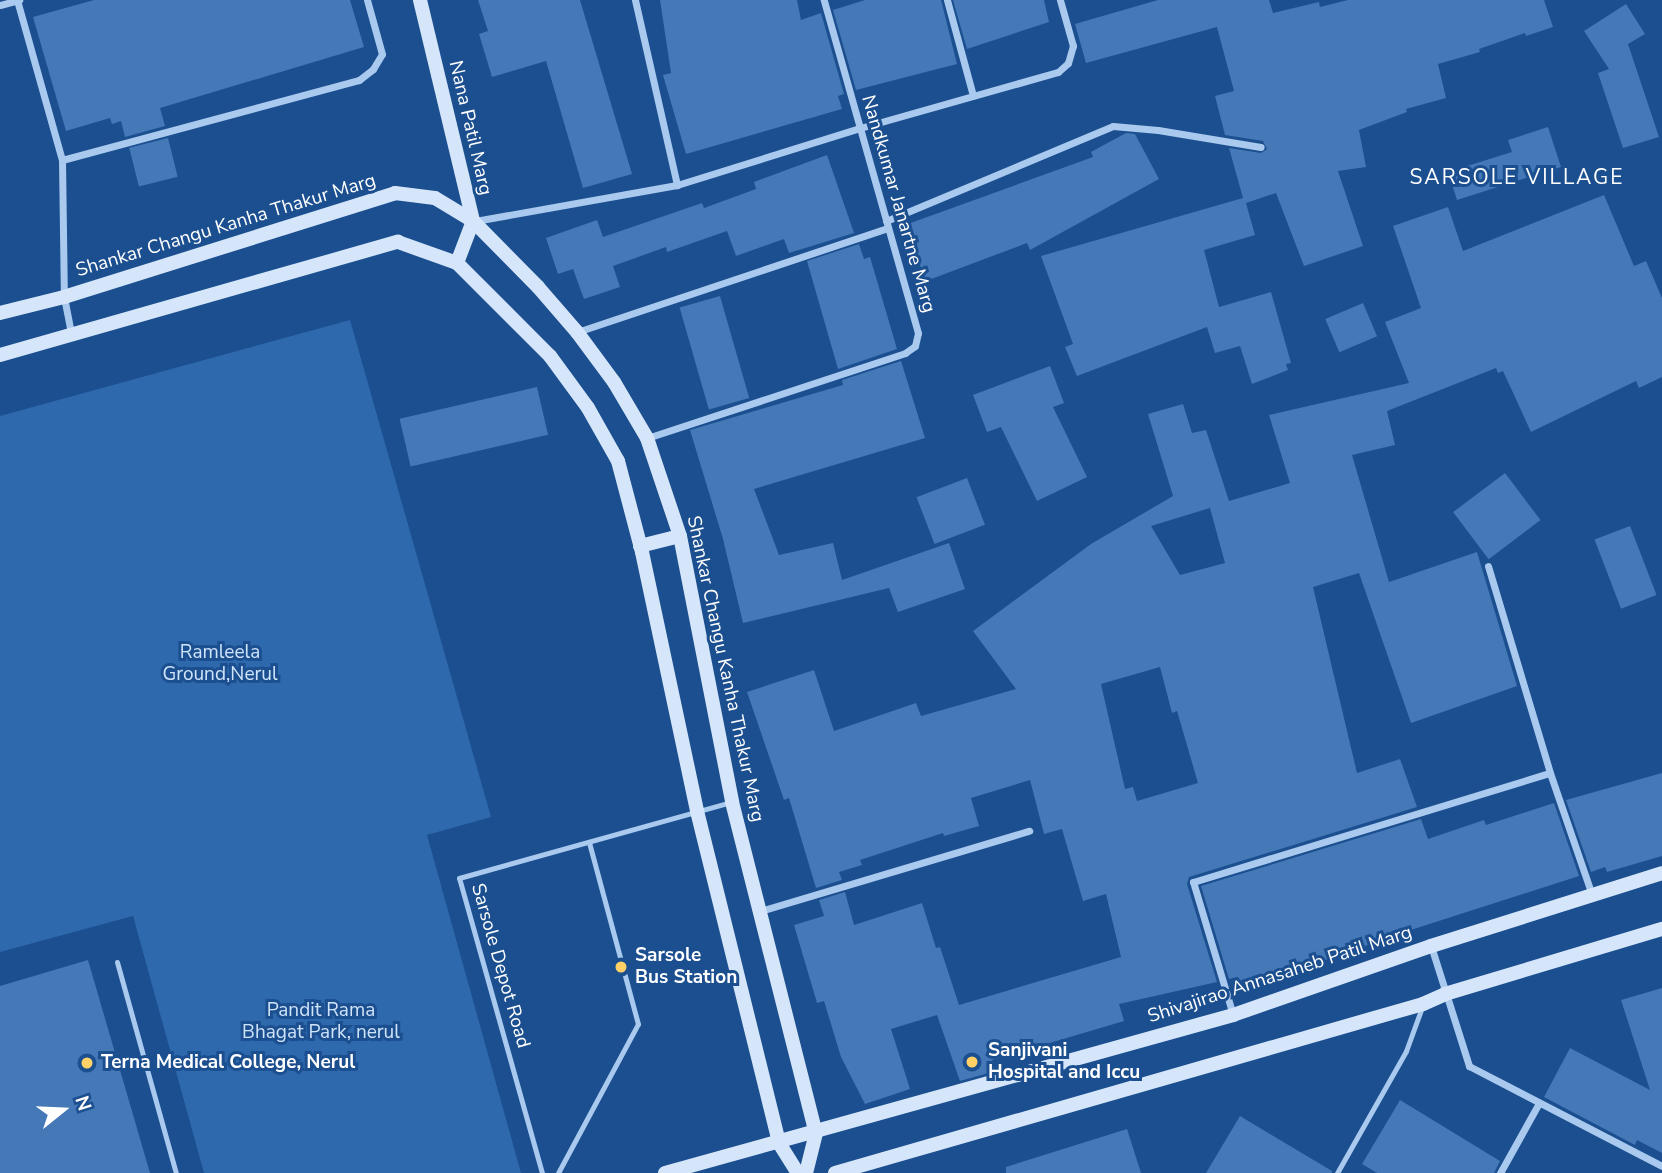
<!DOCTYPE html>
<style>
body{margin:0}
#map{position:relative;width:1662px;height:1173px;overflow:hidden;background:#1b4f8f;font-family:"Nunito Sans",sans-serif}
div>[style]{position:absolute}
.green>*{inset:0;background:#2e69ad}
.building>*{inset:0;background:#4478b7;transform-origin:0 0}
.lane>*{height:5px;margin:-2.5px;padding:0 2.5px;transform-origin:2.5px;border-radius:2.5px;background:#a9c9ee}
.street>*{height:7px;margin:-3.5px;padding:0 3.5px;transform-origin:3.5px;border-radius:3.5px;background:#a9c9ee}
.secondary>*{height:14px;margin:-7px;padding:0 7px;transform-origin:7px;border-radius:7px;background:#d6e6fa}
.dots>*{width:19px;height:19px;translate:-50% -50%;box-sizing:border-box;border:4px solid #1b4f8f;border-radius:50%}
span{translate:-50% -50%;white-space:nowrap;text-align:center;line-height:1.15;-webkit-text-stroke:6px #1b4f8f;paint-order:stroke}
.street-label{font-size:19px;color:#fff}
.park-label{font-size:19px;color:#cfe3fa}
.poi-label{font-size:19px;color:#fff;font-weight:700}
.left{translate:0 -50%;text-align:left}
.neighbourhood-label{font-size:21px;color:#fff;letter-spacing:2px}
.north{position:absolute;left:28px;top:1075px;width:70px;height:70px;-webkit-text-stroke:5px #1b4f8f;paint-order:stroke;rotate:72deg;font-size:19px;font-weight:700;line-height:28px;text-align:center;color:#fff}
.north::after{content:'';display:block;margin:auto;width:24px;height:32px;background:#fff;clip-path:polygon(50% 0,100% 100%,50% 72%,0 100%)}
</style>
<div id="map">
<div class="green">
<i style="clip-path:polygon(350px 320px,491px 817px,427px 835px,521px 1173px,204px 1173px,133px 916px,0 952px,0 416px)"></i>
</div>
<div class="building">
<i style="clip-path:polygon(94px 0,350px 0,364px 47px,160px 108px,165px 126px,125px 137px,121px 121px,112px 124px,110px 118px,66px 131px,33px 17px)"></i>
<i style="clip-path:polygon(478px 0,580px 0,632px 174px,583px 188px,546px 61px,492px 77px,479px 34px,488px 31px)"></i>
<i style="clip-path:polygon(660px 0,797px 0,801px 20px,821px 13px,844px 94px,838px 96px,842px 109px,686px 154px,663px 75px,671px 73px)"></i>
<i style="clip-path:polygon(865px 0,941px 0,957px 64px,856px 90px,833px 10px)"></i>
<i style="clip-path:polygon(953px 0,1044px 0,1049px 22px,967px 49px)"></i>
<i style="clip-path:polygon(1158px 0,1269px 0,1273px 13px,1319px 2px,1320px 7px,1348px 0,1544px 0,1553px 27px,1526px 36px,1525px 33px,1479px 49px,1480px 52px,1438px 64px,1446px 98px,1406px 109px,1407px 112px,1359px 130px,1366px 167px,1338px 171px,1363px 246px,1304px 266px,1276px 193px,1246px 203px,1255px 235px,1204px 250px,1219px 307px,1271px 292px,1291px 363px,1286px 364px,1288px 370px,1252px 384px,1240px 346px,1215px 353px,1207px 327px,1077px 376px,1065px 347px,1073px 344px,1041px 256px,1243px 198px,1229px 148px,1261px 153px,1267px 149px,1263px 141px,1225px 135px,1215px 96px,1234px 91px,1217px 27px,1086px 63px,1075px 24px)"></i>
<i style="clip-path:polygon(1626px 4px,1645px 34px,1628px 44px,1659px 137px,1623px 148px,1598px 73px,1609px 69px,1584px 31px)"></i>
<i style="clip-path:polygon(1548px 127px,1561px 167px,1457px 200px,1448px 172px,1512px 152px,1508px 140px)"></i>
<i style="clip-path:polygon(1126px 133px,1135px 134px,1159px 179px,1030px 250px,1027px 243px,926px 281px,905px 225px,1093px 157px,1091px 152px)"></i>
<i style="left:168px;top:138px;width:40px;height:40px;rotate:76deg"></i>
<i style="clip-path:polygon(827px 155px,854px 233px,789px 253px,784px 239px,736px 256px,727px 231px,667px 252px,666px 247px,613px 266px,620px 287px,584px 299px,573px 269px,558px 274px,546px 238px,597px 220px,603px 237px,702px 203px,704px 208px,756px 189px,754px 182px)"></i>
<i style="clip-path:polygon(evenodd,1604px 195px,1634px 266px,1646px 261px,1662px 298px,1662px 377px,1639px 388px,1636px 381px,1531px 432px,1503px 371px,1498px 373px,1496px 368px,1387px 411px,1395px 445px,1352px 455px,1389px 582px,1477px 552px,1517px 686px,1411px 723px,1359px 573px,1313px 587px,1357px 773px,1400px 759px,1417px 807px,1189px 877px,1187px 884px,1217px 982px,1119px 1004px,1124px 1021px,992px 1060px,996px 1071px,960px 1081px,937px 1015px,891px 1029px,910px 1089px,865px 1104px,841px 1057px,824px 1001px,817px 1003px,794px 925px,824px 916px,819px 900px,845px 892px,854px 925px,922px 903px,936px 948px,940px 947px,959px 1005px,1121px 957px,1106px 894px,1083px 901px,1062px 829px,1044px 834px,1030px 780px,971px 798px,979px 826px,944px 836px,943px 833px,860px 860px,862px 865px,839px 872px,842px 880px,816px 888px,789px 798px,784px 800px,747px 692px,814px 670px,834px 731px,916px 703px,921px 716px,1016px 689px,973px 631px,1091px 544px,1173px 496px,1148px 414px,1183px 404px,1192px 433px,1206px 430px,1229px 501px,1290px 483px,1269px 415px,1409px 383px,1385px 322px,1421px 308px,1393px 226px,1448px 207px,1463px 251px,1604px 195px,1210px 508px,1225px 563px,1180px 575px,1151px 526px,1210px 508px,1604px 195px,1160px 667px,1172px 713px,1177px 711px,1198px 783px,1137px 801px,1133px 787px,1125px 789px,1101px 684px,1160px 667px)"></i>
<i style="clip-path:polygon(859px 244px,864px 259px,870px 257px,897px 349px,838px 369px,807px 261px)"></i>
<i style="left:720px;top:296px;width:106px;height:42px;rotate:74deg"></i>
<i style="left:1363px;top:303px;width:36px;height:41px;rotate:67deg"></i>
<i style="clip-path:polygon(901px 361px,925px 438px,754px 489px,779px 555px,833px 543px,842px 580px,949px 543px,965px 589px,898px 612px,889px 588px,743px 623px,723px 539px,690px 430px,843px 385px,842px 380px)"></i>
<i style="clip-path:polygon(1050px 366px,1064px 403px,1053px 407px,1087px 477px,1037px 501px,1001px 427px,987px 432px,973px 395px)"></i>
<i style="left:537px;top:387px;width:49px;height:141px;rotate:77deg"></i>
<i style="left:1505px;top:473px;width:59px;height:65px;rotate:53deg"></i>
<i style="left:967px;top:478px;width:50px;height:54px;rotate:69deg"></i>
<i style="left:1630px;top:526px;width:74px;height:38px;rotate:69deg"></i>
<i style="clip-path:polygon(1662px 773px,1662px 856px,1607px 872px,1605px 867px,1591px 872px,1566px 800px)"></i>
<i style="clip-path:polygon(1554px 803px,1579px 876px,1392px 936px,1243px 990px,1238px 977px,1229px 979px,1201px 886px,1421px 819px,1428px 839px,1484px 820px,1486px 825px)"></i>
<i style="clip-path:polygon(88px 960px,150px 1173px,0 1173px,0 986px)"></i>
<i style="clip-path:polygon(1662px 988px,1662px 1153px,1637px 1140px,1635px 1145px,1544px 1097px,1570px 1048px,1650px 1090px,1621px 1000px)"></i>
<i style="clip-path:polygon(1400px 1100px,1500px 1161px,1494px 1173px,1377px 1173px,1362px 1164px)"></i>
<i style="clip-path:polygon(1240px 1116px,1332px 1171px,1332px 1173px,1206px 1173px)"></i>
<i style="clip-path:polygon(1127px 1129px,1141px 1173px,1006px 1173px,1006px 1167px)"></i>
</div>
<div class="lane">
<i style="left:117px;top:962px;width:219px;rotate:74.4deg"></i>
<i style="left:542px;top:1173px;width:306px;rotate:-105.7deg"></i>
<i style="left:459px;top:878px;width:283px;rotate:-15.6deg"></i>
<i style="left:558px;top:1173px;width:169px;rotate:-61.8deg"></i>
<i style="left:638px;top:1024px;width:188px;rotate:-105.1deg"></i>
<i style="left:1337px;top:1173px;width:140px;rotate:-60.5deg"></i>
<i style="left:1406px;top:1051px;width:47px;rotate:-70deg"></i>
</div>
<div class="street">
<i style="left:17px;top:0;width:166px;rotate:74.3deg"></i>
<i style="left:62px;top:160px;width:137px;rotate:89.2deg"></i>
<i style="left:64px;top:297px;width:38px;rotate:79deg"></i>
<i style="left:635px;top:0;width:190px;rotate:77.2deg"></i>
<i style="left:947px;top:0;width:99px;rotate:74.8deg"></i>
<i style="left:0;top:5px;width:20px;rotate:-15deg"></i>
<i style="left:62px;top:160px;width:308px;rotate:-15.1deg"></i>
<i style="left:359px;top:80px;width:18px;rotate:-38deg"></i>
<i style="left:373px;top:69px;width:17px;rotate:-59deg"></i>
<i style="left:382px;top:54px;width:56px;rotate:-105.5deg"></i>
<i style="left:475px;top:221px;width:205px;rotate:-10.1deg"></i>
<i style="left:677px;top:185px;width:192px;rotate:-17.3deg"></i>
<i style="left:860px;top:128px;width:206px;rotate:-15.8deg"></i>
<i style="left:1058px;top:72px;width:13px;rotate:-42deg"></i>
<i style="left:1068px;top:63px;width:18px;rotate:-74deg"></i>
<i style="left:1073px;top:46px;width:48px;rotate:-105.8deg"></i>
<i style="left:886px;top:221px;width:246px;rotate:-22.7deg"></i>
<i style="left:1113px;top:126px;width:45px;rotate:5.1deg"></i>
<i style="left:1158px;top:130px;width:104px;rotate:9.4deg"></i>
<i style="left:577px;top:332px;width:328px;rotate:-18.5deg"></i>
<i style="left:647px;top:438px;width:272px;rotate:-18.2deg"></i>
<i style="left:905px;top:353px;width:12px;rotate:-35deg"></i>
<i style="left:915px;top:346px;width:13px;rotate:-77deg"></i>
<i style="left:918px;top:333px;width:346px;rotate:-105.8deg"></i>
<i style="left:1488px;top:566px;width:216px;rotate:73.3deg"></i>
<i style="left:1550px;top:773px;width:126px;rotate:71deg"></i>
<i style="left:760px;top:911px;width:281px;rotate:-16.6deg"></i>
<i style="left:1431px;top:946px;width:126px;rotate:72.4deg"></i>
<i style="left:1469px;top:1066px;width:217px;rotate:27.4deg"></i>
<i style="left:1233px;top:1015px;width:139px;rotate:-106.7deg"></i>
<i style="left:1193px;top:882px;width:373px;rotate:-17deg"></i>
<i style="left:1500px;top:1173px;width:80px;rotate:-60.9deg"></i>
</div>
<div class="secondary">
<i style="left:420px;top:0;width:227px;rotate:76.5deg"></i>
<i style="left:473px;top:221px;width:45px;rotate:110.9deg"></i>
<i style="left:0;top:313px;width:66px;rotate:-14deg"></i>
<i style="left:64px;top:297px;width:347px;rotate:-17.4deg"></i>
<i style="left:395px;top:193px;width:40px;rotate:7.1deg"></i>
<i style="left:435px;top:198px;width:44px;rotate:31.2deg"></i>
<i style="left:473px;top:221px;width:93px;rotate:45.4deg"></i>
<i style="left:538px;top:287px;width:60px;rotate:49.1deg"></i>
<i style="left:577px;top:332px;width:62px;rotate:53.5deg"></i>
<i style="left:614px;top:382px;width:65px;rotate:59.5deg"></i>
<i style="left:647px;top:438px;width:103px;rotate:71.4deg"></i>
<i style="left:680px;top:536px;width:271px;rotate:78.9deg"></i>
<i style="left:732px;top:802px;width:341px;rotate:75.8deg"></i>
<i style="left:816px;top:1133px;width:41px;rotate:104deg"></i>
<i style="left:0;top:355px;width:414px;rotate:-15.9deg"></i>
<i style="left:398px;top:242px;width:63px;rotate:19.6deg"></i>
<i style="left:457px;top:263px;width:132px;rotate:45deg"></i>
<i style="left:550px;top:356px;width:64px;rotate:53.8deg"></i>
<i style="left:588px;top:408px;width:61px;rotate:60.5deg"></i>
<i style="left:618px;top:461px;width:94px;rotate:75.2deg"></i>
<i style="left:642px;top:552px;width:265px;rotate:78deg"></i>
<i style="left:697px;top:811px;width:342px;rotate:76.1deg"></i>
<i style="left:779px;top:1143px;width:36px;rotate:58deg"></i>
<i style="left:640px;top:546px;width:41px;rotate:-14deg"></i>
<i style="left:665px;top:1173px;width:590px;rotate:-15.54deg"></i>
<i style="left:1233px;top:1015px;width:210px;rotate:-19.2deg"></i>
<i style="left:1431px;top:946px;width:242px;rotate:-17.5deg"></i>
<i style="left:835px;top:1173px;width:612px;rotate:-16.04deg"></i>
<i style="left:1423px;top:1004px;width:24px;rotate:-24deg"></i>
<i style="left:1445px;top:994px;width:227px;rotate:-16.7deg"></i>
</div>
<div class="dots">
<i style="left:621px;top:967px;background:#ffd166"></i>
<i style="left:972px;top:1062px;background:#ffd166"></i>
<i style="left:87px;top:1063px;background:#ffd166"></i>
</div>
<div class="street-label">
<span style="left:470px;top:128px;rotate:77deg">Nana Patil Marg</span>
<span style="left:898px;top:204px;rotate:74deg">Nandkumar Janartne Marg</span>
<span style="left:226px;top:226px;rotate:-17deg">Shankar Changu Kanha Thakur Marg</span>
<span style="left:725px;top:669px;rotate:78deg">Shankar Changu Kanha Thakur Marg</span>
<span style="left:500px;top:966px;rotate:74deg">Sarsole Depot Road</span>
<span style="left:1280px;top:975px;rotate:-18deg">Shivajirao Annasaheb Patil Marg</span>
</div>
<div class="park-label">
<span style="left:220px;top:664px">Ramleela<br>Ground,Nerul</span>
<span style="left:321px;top:1022px">Pandit Rama<br>Bhagat Park, nerul</span>
</div>
<div class="poi-label">
<span class="left" style="left:635px;top:967px">Sarsole<br>Bus Station</span>
<span class="left" style="left:988px;top:1062px">Sanjivani<br>Hospital and Iccu</span>
<span class="left" style="left:101px;top:1063px">Terna Medical College, Nerul</span>
</div>
<div class="neighbourhood-label">
<span style="left:1517px;top:177px">SARSOLE VILLAGE</span>
</div>
<div class="north">N</div>
</div>
